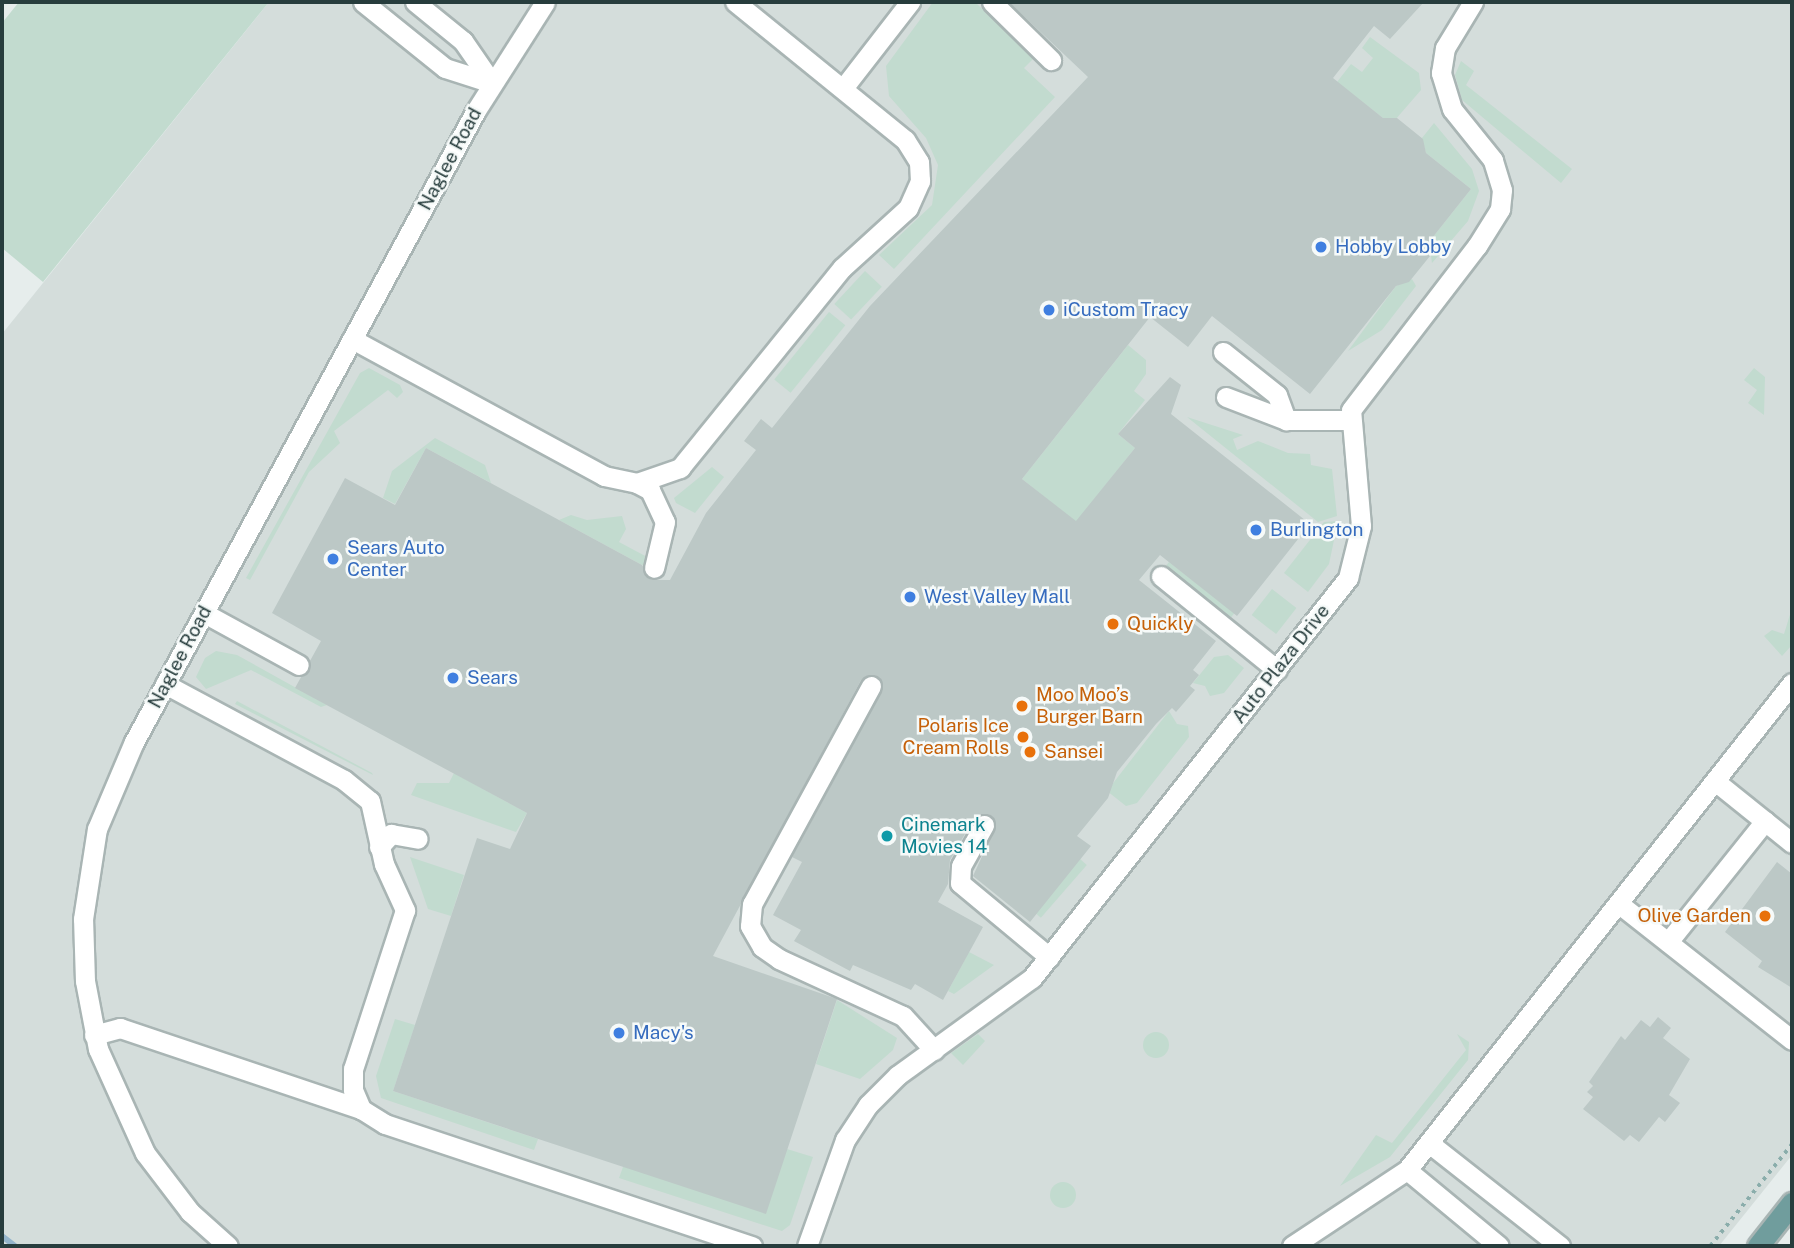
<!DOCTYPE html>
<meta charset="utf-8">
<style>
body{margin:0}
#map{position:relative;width:1794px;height:1248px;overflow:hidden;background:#e6edec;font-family:"Public Sans",sans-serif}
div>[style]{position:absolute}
.built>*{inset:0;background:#d4dddb}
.green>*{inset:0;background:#c2dbcf;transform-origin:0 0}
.round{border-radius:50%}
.stream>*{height:6px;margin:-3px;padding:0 3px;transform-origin:3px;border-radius:3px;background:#95b5cb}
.building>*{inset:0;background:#bcc8c6}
.path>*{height:3.5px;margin-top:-1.75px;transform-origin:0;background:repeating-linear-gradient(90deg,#8aadab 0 3.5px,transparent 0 8.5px)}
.roads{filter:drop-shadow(2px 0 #a9b5b4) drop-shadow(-2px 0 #a9b5b4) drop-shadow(0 2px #a9b5b4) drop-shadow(0 -2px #a9b5b4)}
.minor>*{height:19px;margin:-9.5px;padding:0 9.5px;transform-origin:9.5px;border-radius:9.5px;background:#fff}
.major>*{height:21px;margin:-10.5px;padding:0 10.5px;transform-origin:10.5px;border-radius:10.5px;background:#709d9d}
.dots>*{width:19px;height:19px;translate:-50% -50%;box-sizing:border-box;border:4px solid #f6faf9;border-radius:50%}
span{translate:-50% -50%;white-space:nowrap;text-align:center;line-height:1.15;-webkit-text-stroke:5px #f6faf9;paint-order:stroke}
.street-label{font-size:19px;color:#273d3d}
.shop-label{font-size:19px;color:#366cbe}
.left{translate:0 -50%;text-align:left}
.food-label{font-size:19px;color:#c56008}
.right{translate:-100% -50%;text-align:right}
.culture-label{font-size:19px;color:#0d838f}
.frame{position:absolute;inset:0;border:4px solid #273d3d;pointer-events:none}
</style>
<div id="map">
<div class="built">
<i style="clip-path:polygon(269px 2px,1792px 2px,1792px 1155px,1719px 1246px,2px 1246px,2px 334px)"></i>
</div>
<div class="green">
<i style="clip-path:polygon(19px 2px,269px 2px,43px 282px,2px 248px,2px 23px)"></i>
<i style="clip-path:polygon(933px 2px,975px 2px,1033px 59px,1024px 68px,1055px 97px,894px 269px,879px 255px,932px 205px,938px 165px,926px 138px,889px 96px,886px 66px)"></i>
<i style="clip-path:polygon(1370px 37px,1419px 73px,1421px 90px,1395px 120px,1383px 118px,1337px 82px,1351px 64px,1362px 72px,1373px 58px,1362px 48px)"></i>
<i style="clip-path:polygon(1461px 61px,1474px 71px,1466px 85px,1572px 169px,1561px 183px,1462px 100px,1455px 75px)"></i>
<i style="clip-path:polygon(1434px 123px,1472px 169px,1479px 191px,1468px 221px,1432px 263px,1429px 242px,1471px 189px,1426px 153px,1422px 138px)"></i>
<i style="left:865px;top:271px;width:23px;height:45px;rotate:43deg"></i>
<i style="clip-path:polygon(1412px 279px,1416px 286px,1382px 330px,1348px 351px,1396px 286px)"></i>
<i style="left:829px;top:312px;width:21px;height:87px;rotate:39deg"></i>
<i style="clip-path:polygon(1128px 345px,1146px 360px,1146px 374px,1134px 391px,1145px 400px,1118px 434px,1135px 448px,1076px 522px,1022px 479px)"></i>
<i style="clip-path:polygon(369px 368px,400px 385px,403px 392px,397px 398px,388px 390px,334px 431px,340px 443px,309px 472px,250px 580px,246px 578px,360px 373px)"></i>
<i style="clip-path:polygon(1754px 368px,1765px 377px,1764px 415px,1748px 403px,1757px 390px,1744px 380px)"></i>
<i style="clip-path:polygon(1187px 417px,1243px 435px,1233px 439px,1237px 450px,1258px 441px,1288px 453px,1310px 454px,1311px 465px,1332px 469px,1337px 516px,1318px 522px)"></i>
<i style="clip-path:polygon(435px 438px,485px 465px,491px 483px,426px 448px,395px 504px,383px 498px,392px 471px)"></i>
<i style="clip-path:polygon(712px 467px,724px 477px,695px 513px,676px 503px,674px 498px)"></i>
<i style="clip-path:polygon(571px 515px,587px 520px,622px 516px,626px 529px,619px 542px,649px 558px,644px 566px,559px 520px)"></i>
<i style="clip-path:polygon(1338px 521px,1329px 564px,1308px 592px,1284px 573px,1324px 522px)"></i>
<i style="left:1169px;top:562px;width:83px;height:8px;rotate:38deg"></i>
<i style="left:1272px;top:589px;width:31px;height:33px;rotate:38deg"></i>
<i style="clip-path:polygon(1792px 608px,1792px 645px,1782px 656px,1764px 636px,1772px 630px,1784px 634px)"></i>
<i style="clip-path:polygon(216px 651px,237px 655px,327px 705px,321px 707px,251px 670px,206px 689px,196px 677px,205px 658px)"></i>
<i style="clip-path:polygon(1228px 655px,1244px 668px,1224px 693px,1210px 696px,1205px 686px,1193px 683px,1214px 657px)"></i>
<i style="clip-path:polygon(237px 701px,372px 773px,373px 775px,235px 704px)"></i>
<i style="clip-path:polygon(1169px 711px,1177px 724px,1188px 726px,1189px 737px,1137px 803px,1126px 806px,1107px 791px)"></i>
<i style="clip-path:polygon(454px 773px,527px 813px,516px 832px,411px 795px,417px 783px,449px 783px)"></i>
<i style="clip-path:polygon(410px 857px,464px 875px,451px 916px,428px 909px)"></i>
<i style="left:1080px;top:859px;width:9px;height:70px;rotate:41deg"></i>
<i style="clip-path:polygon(969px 952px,994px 965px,954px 994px,948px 991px)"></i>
<i style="clip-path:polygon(837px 1000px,897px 1038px,893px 1050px,860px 1079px,816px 1064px)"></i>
<i style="clip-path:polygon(395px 1019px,415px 1025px,393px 1091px,538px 1139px,534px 1150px,381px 1098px,376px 1076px)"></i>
<i class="round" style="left:1143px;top:1032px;width:26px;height:26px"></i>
<i style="clip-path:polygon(978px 1034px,985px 1041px,963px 1065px,951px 1053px)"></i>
<i style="clip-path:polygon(1457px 1034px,1469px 1042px,1468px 1060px,1390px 1157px,1340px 1186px,1376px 1135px,1392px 1143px,1466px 1050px)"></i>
<i style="clip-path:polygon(787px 1149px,813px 1157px,790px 1225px,782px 1231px,619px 1178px,623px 1167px)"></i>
<i class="round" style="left:1050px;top:1182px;width:26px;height:26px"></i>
</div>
<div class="stream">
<i style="left:2px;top:1236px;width:16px;rotate:38deg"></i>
</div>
<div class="building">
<i style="clip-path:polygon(1009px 2px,1424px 2px,1390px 39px,1374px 26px,1333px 78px,1383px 118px,1397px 118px,1423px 139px,1426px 153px,1471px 189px,1429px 242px,1430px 256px,1409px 282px,1396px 286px,1310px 394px,1212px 316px,1188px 347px,1150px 317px,1022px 479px,1076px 521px,1135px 448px,1118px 434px,1170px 377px,1181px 385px,1171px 414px,1310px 524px,1237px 616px,1160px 555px,1139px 580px,1216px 641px,1193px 670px,1199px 675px,1190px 686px,1195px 690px,1176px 712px,1172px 708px,1156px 724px,1117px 772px,1108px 798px,1077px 836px,1091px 846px,1030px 922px,973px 876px,996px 826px,989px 814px,974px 818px,950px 860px,948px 884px,938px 902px,983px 927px,943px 1000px,915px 984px,911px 990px,853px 965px,850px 971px,794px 941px,801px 930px,773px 915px,802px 862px,792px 857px,882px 691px,876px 675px,861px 680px,713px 956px,837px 999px,766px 1214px,393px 1091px,477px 838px,510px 849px,527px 813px,295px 688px,321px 641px,272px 613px,345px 478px,395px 505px,426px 448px,642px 565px,651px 580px,670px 580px,706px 513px,756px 450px,744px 441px,761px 419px,772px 428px,870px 306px,1088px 77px)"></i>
<i style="clip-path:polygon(1777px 862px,1792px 874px,1792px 988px,1758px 967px,1762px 961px,1725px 932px)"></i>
<i style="clip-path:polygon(1658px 1017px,1671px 1028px,1663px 1038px,1690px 1059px,1669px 1095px,1680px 1103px,1665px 1122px,1659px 1117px,1639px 1142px,1630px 1135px,1624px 1141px,1583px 1109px,1593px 1097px,1587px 1092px,1593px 1086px,1589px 1082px,1621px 1036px,1625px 1040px,1641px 1020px,1650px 1027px)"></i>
</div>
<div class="path">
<i style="left:1710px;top:1246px;width:131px;rotate:-51.2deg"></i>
</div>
<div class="roads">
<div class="minor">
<i style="left:363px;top:2px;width:105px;rotate:38.8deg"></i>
<i style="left:445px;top:68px;width:49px;rotate:17.7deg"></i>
<i style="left:415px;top:2px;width:62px;rotate:39.1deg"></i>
<i style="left:463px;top:41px;width:51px;rotate:55.4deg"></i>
<i style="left:992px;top:2px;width:83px;rotate:44.5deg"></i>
<i style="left:844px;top:87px;width:108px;rotate:-52.2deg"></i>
<i style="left:352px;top:339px;width:287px;rotate:28.5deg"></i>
<i style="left:604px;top:476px;width:34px;rotate:12deg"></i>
<i style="left:637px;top:483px;width:46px;rotate:-19.2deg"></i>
<i style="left:680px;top:468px;width:257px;rotate:-51deg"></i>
<i style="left:842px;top:268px;width:89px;rotate:-42.3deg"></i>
<i style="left:908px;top:208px;width:30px;rotate:-66deg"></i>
<i style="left:920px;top:181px;width:19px;rotate:-93deg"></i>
<i style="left:919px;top:162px;width:26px;rotate:-122deg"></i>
<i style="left:905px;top:140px;width:219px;rotate:-140.9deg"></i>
<i style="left:1223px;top:352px;width:69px;rotate:38.5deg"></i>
<i style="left:1277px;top:395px;width:27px;rotate:70deg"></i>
<i style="left:1226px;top:397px;width:64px;rotate:21deg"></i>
<i style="left:1286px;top:420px;width:64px"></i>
<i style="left:637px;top:483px;width:15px;rotate:28deg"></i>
<i style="left:650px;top:490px;width:35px;rotate:65deg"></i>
<i style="left:665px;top:522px;width:47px;rotate:103.4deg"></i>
<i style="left:1161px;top:576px;width:149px;rotate:39deg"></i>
<i style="left:204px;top:613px;width:108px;rotate:28.7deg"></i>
<i style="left:165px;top:684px;width:203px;rotate:28.2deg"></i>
<i style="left:344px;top:780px;width:33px;rotate:39deg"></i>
<i style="left:370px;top:801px;width:65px;rotate:77.5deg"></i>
<i style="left:384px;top:864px;width:51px;rotate:65.5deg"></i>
<i style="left:405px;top:910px;width:167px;rotate:108.1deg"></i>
<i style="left:353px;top:1069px;width:21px;rotate:90deg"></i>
<i style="left:353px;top:1090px;width:21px;rotate:67deg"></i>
<i style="left:361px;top:1109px;width:28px;rotate:32deg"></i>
<i style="left:385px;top:1124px;width:387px;rotate:18.4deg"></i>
<i style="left:871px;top:686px;width:248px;rotate:118.6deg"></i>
<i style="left:752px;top:904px;width:22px;rotate:95deg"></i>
<i style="left:750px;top:926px;width:24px;rotate:60deg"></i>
<i style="left:762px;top:947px;width:21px;rotate:35deg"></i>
<i style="left:779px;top:959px;width:136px;rotate:24.7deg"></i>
<i style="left:903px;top:1016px;width:46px;rotate:47.6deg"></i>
<i style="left:1715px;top:781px;width:99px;rotate:38.8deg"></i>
<i style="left:984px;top:825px;width:47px;rotate:119.3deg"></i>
<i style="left:961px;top:866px;width:17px;rotate:93deg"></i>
<i style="left:960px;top:883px;width:116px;rotate:39.7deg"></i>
<i style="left:379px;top:847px;width:18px;rotate:-47deg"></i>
<i style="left:391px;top:834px;width:27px;rotate:10deg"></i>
<i style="left:1618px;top:903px;width:221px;rotate:38.2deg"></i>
<i style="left:1668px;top:942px;width:155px;rotate:-51.3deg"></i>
<i style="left:94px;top:1035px;width:27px;rotate:-15deg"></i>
<i style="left:120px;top:1028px;width:254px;rotate:18.6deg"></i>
<i style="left:1429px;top:1143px;width:167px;rotate:38.2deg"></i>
<i style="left:1407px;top:1170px;width:119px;rotate:39.6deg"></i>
<i style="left:228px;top:1246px;width:51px;rotate:-138.2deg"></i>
<i style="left:190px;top:1212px;width:74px;rotate:-127.3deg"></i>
<i style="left:145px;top:1153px;width:114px;rotate:-114.3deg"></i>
<i style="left:98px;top:1049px;width:69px;rotate:-100.8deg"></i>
<i style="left:85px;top:981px;width:62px;rotate:-91.8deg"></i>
<i style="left:83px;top:919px;width:91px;rotate:-81.2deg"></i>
<i style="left:97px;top:829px;width:95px;rotate:-67deg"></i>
<i style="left:134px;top:742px;width:716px;rotate:-61.57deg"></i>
<i style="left:475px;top:112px;width:130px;rotate:-57.5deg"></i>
<i style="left:807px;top:1246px;width:113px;rotate:-70.3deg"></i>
<i style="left:845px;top:1140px;width:42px;rotate:-56.7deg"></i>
<i style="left:868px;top:1105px;width:42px;rotate:-45deg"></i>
<i style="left:898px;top:1075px;width:165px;rotate:-35.9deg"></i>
<i style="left:1032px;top:978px;width:510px;rotate:-51.69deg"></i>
<i style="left:1348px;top:578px;width:54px;rotate:-76deg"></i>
<i style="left:1361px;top:526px;width:116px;rotate:-94.9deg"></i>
<i style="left:1351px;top:410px;width:207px;rotate:-52.5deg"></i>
<i style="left:1477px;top:246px;width:44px;rotate:-58.1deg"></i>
<i style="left:1500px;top:209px;width:19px;rotate:-84deg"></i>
<i style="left:1502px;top:190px;width:31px;rotate:-107deg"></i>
<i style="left:1493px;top:160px;width:65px;rotate:-128.8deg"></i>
<i style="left:1452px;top:109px;width:38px;rotate:-107deg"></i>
<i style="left:1441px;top:73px;width:25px;rotate:-81deg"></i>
<i style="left:1445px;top:48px;width:54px;rotate:-58.7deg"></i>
<i style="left:1292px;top:1246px;width:138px;rotate:-33.5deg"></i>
<i style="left:1407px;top:1170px;width:621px;rotate:-51.67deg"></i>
</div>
<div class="major">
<i style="left:1758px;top:1246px;width:55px;rotate:-51.7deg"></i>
</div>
</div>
<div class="dots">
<i style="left:1321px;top:247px;background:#3f7fe0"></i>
<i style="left:1049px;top:310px;background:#3f7fe0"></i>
<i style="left:1256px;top:530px;background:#3f7fe0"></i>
<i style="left:333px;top:559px;background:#3f7fe0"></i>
<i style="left:910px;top:597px;background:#3f7fe0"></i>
<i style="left:1113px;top:624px;background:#e8710a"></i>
<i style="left:453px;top:678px;background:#3f7fe0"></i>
<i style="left:1022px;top:706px;background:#e8710a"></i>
<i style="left:1023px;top:737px;background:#e8710a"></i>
<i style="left:1030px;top:752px;background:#e8710a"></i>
<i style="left:887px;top:836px;background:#0f9aa8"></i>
<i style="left:1765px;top:916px;background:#e8710a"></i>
<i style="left:619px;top:1033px;background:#3f7fe0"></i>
</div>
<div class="street-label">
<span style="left:450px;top:159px;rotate:-62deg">Naglee Road</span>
<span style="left:180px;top:657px;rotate:-62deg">Naglee Road</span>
<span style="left:1281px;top:664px;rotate:-52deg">Auto Plaza Drive</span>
</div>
<div class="shop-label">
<span class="left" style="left:1335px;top:247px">Hobby Lobby</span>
<span class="left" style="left:1063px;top:310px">iCustom Tracy</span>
<span class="left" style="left:1270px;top:530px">Burlington</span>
<span class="left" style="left:347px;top:559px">Sears Auto<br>Center</span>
<span class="left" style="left:924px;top:597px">West Valley Mall</span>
<span class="left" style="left:467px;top:678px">Sears</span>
<span class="left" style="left:633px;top:1033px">Macy's</span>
</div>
<div class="food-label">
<span class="left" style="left:1127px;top:624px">Quickly</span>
<span class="left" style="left:1036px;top:706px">Moo Moo’s<br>Burger Barn</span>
<span class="right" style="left:1009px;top:737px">Polaris Ice<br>Cream Rolls</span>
<span class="left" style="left:1044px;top:752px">Sansei</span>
<span class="right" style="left:1751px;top:916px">Olive Garden</span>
</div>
<div class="culture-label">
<span class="left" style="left:901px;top:836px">Cinemark<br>Movies 14</span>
</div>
<div class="frame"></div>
</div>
